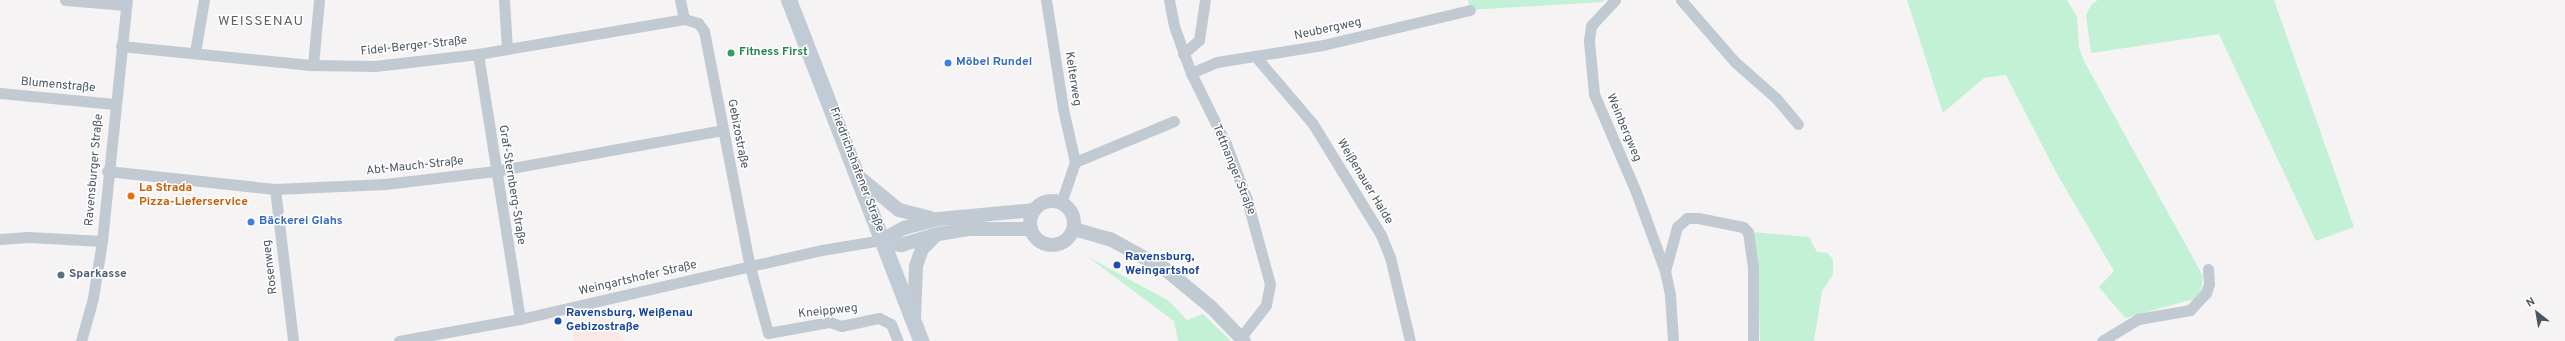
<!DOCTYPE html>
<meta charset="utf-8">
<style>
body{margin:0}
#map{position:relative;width:2565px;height:341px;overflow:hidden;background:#f5f3f3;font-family:Overpass,sans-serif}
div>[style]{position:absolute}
.medical>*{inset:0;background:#fce8e6}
.green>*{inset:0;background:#c3f1d5}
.minor>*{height:11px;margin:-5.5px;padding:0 5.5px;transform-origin:5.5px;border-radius:5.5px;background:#c1cad2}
.tertiary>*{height:14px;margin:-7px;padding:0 7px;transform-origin:7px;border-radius:7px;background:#c1cad2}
.tertiary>.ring{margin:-7px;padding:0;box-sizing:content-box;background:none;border:14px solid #c1cad2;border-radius:50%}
.secondary>*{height:16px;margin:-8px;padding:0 8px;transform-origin:8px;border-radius:8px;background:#c1cbd6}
.dots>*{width:11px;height:11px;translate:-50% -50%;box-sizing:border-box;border:2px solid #fff;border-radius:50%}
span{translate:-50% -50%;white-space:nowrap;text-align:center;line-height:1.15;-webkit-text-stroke:3px #fff;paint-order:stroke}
.street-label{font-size:12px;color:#4a5661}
.leisure-label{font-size:12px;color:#27864d;font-weight:700}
.left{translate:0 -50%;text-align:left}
.shop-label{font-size:12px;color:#366cbe;font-weight:700}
.food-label{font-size:12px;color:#c56008;font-weight:700}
.transit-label{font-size:12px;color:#164399;font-weight:700}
.service-label{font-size:12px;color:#4e5e75;font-weight:700}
.quarter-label{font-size:14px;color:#5f6368;letter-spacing:1px}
.north{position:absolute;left:2517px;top:293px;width:40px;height:40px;-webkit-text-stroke:3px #fff;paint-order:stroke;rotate:329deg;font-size:11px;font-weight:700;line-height:16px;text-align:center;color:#4a5661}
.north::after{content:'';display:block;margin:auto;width:14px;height:18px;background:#4a5661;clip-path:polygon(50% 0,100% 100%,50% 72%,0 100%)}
</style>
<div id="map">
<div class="medical">
<i style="clip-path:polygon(607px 319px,625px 341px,573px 341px,574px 326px)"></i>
</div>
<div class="green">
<i style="clip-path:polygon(1468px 0,1605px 0,1602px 2px,1470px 10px)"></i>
<i style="clip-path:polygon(1907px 0,2067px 0,2077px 17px,2079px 48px,2084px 61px,2203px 276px,2201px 291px,2194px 299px,2125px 318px,2099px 287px,2114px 271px,2057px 174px,2006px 75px,1984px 78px,1943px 113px)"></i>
<i style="clip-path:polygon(2098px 0,2274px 0,2354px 227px,2316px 241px,2219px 34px,2091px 53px,2086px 15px,2092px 4px)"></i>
<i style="clip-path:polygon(1753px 232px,1809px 237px,1817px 252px,1828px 253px,1833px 260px,1833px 275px,1822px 291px,1814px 341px,1760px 341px,1758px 271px)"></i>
<i style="clip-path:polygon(1088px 257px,1169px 301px,1187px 320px,1203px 314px,1231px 341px,1178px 341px,1174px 321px)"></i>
</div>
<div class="minor">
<i style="left:65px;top:0;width:61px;rotate:4.7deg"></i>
<i style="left:504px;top:0;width:49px;rotate:86.5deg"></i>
<i style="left:680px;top:0;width:19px;rotate:78deg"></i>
<i style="left:1046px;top:0;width:110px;rotate:81.1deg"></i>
<i style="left:1063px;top:109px;width:54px;rotate:77.2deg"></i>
<i style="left:1075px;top:162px;width:43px;rotate:108.9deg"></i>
<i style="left:1169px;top:0;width:26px;rotate:79deg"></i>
<i style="left:1174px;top:26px;width:50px;rotate:70.1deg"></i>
<i style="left:1191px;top:73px;width:79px;rotate:63.8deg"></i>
<i style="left:1226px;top:144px;width:60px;rotate:69.4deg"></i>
<i style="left:1247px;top:200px;width:87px;rotate:74.7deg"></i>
<i style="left:1270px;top:284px;width:21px;rotate:101deg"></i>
<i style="left:1266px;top:305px;width:41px;rotate:128deg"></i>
<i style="left:1615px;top:0;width:35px;rotate:133deg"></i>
<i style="left:1591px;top:26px;width:15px;rotate:98deg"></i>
<i style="left:1589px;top:41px;width:53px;rotate:84.6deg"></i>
<i style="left:1594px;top:94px;width:107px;rotate:66.8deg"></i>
<i style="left:1636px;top:192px;width:84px;rotate:69.8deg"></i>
<i style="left:1665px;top:271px;width:25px;rotate:78deg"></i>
<i style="left:1670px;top:295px;width:46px;rotate:86.3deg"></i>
<i style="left:1681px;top:0;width:82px;rotate:48.9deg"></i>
<i style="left:1735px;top:62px;width:55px;rotate:41.3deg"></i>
<i style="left:1776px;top:98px;width:34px;rotate:50deg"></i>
<i style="left:121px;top:46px;width:193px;rotate:5.7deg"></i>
<i style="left:313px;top:65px;width:62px;rotate:0.9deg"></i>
<i style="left:375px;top:66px;width:104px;rotate:-6.6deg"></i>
<i style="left:478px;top:54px;width:209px;rotate:-9.6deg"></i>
<i style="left:684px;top:19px;width:15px;rotate:16deg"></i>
<i style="left:698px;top:23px;width:10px;rotate:53deg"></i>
<i style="left:704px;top:31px;width:240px;rotate:79deg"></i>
<i style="left:750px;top:267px;width:68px;rotate:74.7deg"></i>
<i style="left:768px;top:333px;width:63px;rotate:-10.1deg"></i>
<i style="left:830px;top:322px;width:12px;rotate:20deg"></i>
<i style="left:841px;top:326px;width:39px;rotate:-12deg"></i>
<i style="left:879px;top:318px;width:13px;rotate:27deg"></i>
<i style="left:891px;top:324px;width:18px;rotate:68deg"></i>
<i style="left:195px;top:52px;width:53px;rotate:-80.2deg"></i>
<i style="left:478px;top:54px;width:268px;rotate:81deg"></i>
<i style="left:1183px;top:54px;width:21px;rotate:-41deg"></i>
<i style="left:1199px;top:40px;width:40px;rotate:-81.5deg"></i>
<i style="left:1256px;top:57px;width:88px;rotate:49.6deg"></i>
<i style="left:1313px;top:124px;width:130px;rotate:58.5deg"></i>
<i style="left:1381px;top:235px;width:24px;rotate:68deg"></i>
<i style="left:1390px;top:257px;width:86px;rotate:76.6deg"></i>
<i style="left:313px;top:65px;width:65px;rotate:-84.7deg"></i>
<i style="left:1191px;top:73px;width:28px;rotate:-23deg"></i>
<i style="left:1217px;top:62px;width:107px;rotate:-9.1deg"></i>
<i style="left:1323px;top:45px;width:151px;rotate:-13.4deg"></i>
<i style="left:0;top:93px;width:115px;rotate:5.5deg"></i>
<i style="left:1075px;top:162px;width:107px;rotate:-22.5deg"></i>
<i style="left:107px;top:171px;width:169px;rotate:6.1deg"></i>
<i style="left:275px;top:189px;width:110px;rotate:-2.6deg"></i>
<i style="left:385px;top:184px;width:111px;rotate:-6.7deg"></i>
<i style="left:495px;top:171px;width:231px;rotate:-10.2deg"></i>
<i style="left:275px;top:189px;width:153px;rotate:83.2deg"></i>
<i style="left:0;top:239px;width:28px;rotate:-4deg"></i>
<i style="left:28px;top:237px;width:74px;rotate:3.1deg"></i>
<i style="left:1665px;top:271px;width:46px;rotate:-74.7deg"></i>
<i style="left:1677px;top:227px;width:13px;rotate:-42deg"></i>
<i style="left:1687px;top:218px;width:11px"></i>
<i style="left:1698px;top:218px;width:46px;rotate:11.3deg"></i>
<i style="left:1743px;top:227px;width:7px;rotate:45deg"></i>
<i style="left:1748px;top:232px;width:34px;rotate:82deg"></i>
<i style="left:1753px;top:266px;width:75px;rotate:90deg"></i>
<i style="left:81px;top:341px;width:45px;rotate:-74.4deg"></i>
<i style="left:93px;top:298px;width:58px;rotate:-81deg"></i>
<i style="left:102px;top:241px;width:242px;rotate:-84.1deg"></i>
<i style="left:399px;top:341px;width:123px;rotate:-10.3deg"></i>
<i style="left:520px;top:319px;width:310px;rotate:-12.9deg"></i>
<i style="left:822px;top:250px;width:61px;rotate:-9.5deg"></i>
<i style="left:2102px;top:341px;width:42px;rotate:-31.4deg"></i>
<i style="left:2138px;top:319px;width:53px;rotate:-9.8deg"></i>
<i style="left:2190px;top:310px;width:23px;rotate:-47deg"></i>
<i style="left:2206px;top:293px;width:9px;rotate:-72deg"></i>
<i style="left:2209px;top:284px;width:15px;rotate:-94deg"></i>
</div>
<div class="tertiary">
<i style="left:860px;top:178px;width:50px;rotate:39.4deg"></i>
<i style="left:899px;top:210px;width:32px;rotate:14deg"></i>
<i class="ring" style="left:1030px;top:201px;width:30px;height:30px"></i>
<i style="left:1074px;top:229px;width:37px;rotate:16deg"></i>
<i style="left:1110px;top:239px;width:63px;rotate:28.6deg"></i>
<i style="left:1165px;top:269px;width:61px;rotate:39.7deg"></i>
<i style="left:1212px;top:308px;width:46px;rotate:45.9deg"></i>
<i style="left:882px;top:240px;width:25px;rotate:-29deg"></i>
<i style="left:904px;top:228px;width:35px;rotate:-15deg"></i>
<i style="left:938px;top:219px;width:97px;rotate:-5.3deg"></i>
<i style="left:882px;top:240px;width:20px;rotate:15deg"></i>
<i style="left:901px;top:245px;width:39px;rotate:-17deg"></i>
<i style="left:938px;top:234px;width:31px;rotate:-9deg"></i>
<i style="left:969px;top:229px;width:62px"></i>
<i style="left:914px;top:319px;width:53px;rotate:-87.8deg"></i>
<i style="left:916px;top:266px;width:18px;rotate:-71deg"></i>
<i style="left:922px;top:249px;width:20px;rotate:-45deg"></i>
</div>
<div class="secondary">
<i style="left:789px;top:0;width:366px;rotate:68.8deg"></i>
</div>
<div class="dots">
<i style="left:731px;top:53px;background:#2e9e5b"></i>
<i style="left:948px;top:63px;background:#3f7fe0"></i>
<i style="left:131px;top:196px;background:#e8710a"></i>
<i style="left:251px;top:222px;background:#3f7fe0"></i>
<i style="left:1117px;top:265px;background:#1a4fb4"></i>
<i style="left:61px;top:275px;background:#5c6f8a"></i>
<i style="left:558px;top:321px;background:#1a4fb4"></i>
</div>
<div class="street-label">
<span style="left:1328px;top:30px;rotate:-12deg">Neubergweg</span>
<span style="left:414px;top:47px;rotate:-6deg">Fidel-Berger-Straße</span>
<span style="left:1072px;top:79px;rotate:81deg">Kelterweg</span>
<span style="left:58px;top:86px;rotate:5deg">Blumenstraße</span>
<span style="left:1623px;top:128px;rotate:67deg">Weinbergweg</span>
<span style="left:737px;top:134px;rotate:79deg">Gebizostraße</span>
<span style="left:415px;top:167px;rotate:-6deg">Abt-Mauch-Straße</span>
<span style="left:95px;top:170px;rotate:-85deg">Ravensburger Straße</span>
<span style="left:856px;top:170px;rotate:69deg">Friedrichshafener Straße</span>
<span style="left:1233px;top:170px;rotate:68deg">Tettnanger Straße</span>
<span style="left:1364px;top:182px;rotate:59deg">Weißenauer Halde</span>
<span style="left:511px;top:185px;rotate:81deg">Graf-Sternberg-Straße</span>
<span style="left:271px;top:267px;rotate:-97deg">Rosenweg</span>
<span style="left:638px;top:279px;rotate:-13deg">Weingartshofer Straße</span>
<span style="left:828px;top:312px;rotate:-6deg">Kneippweg</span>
</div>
<div class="leisure-label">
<span class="left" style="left:739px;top:53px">Fitness First</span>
</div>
<div class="shop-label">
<span class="left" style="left:956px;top:63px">Möbel Rundel</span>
<span class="left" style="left:259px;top:222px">Bäckerei Glahs</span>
</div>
<div class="food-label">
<span class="left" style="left:139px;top:196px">La Strada<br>Pizza-Lieferservice</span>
</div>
<div class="transit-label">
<span class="left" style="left:1125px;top:265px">Ravensburg,<br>Weingartshof</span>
<span class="left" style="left:566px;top:321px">Ravensburg, Weißenau<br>Gebizostraße</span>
</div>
<div class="service-label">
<span class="left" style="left:69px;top:275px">Sparkasse</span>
</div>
<div class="quarter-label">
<span style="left:261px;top:22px">WEISSENAU</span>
</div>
<div class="north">N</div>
</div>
